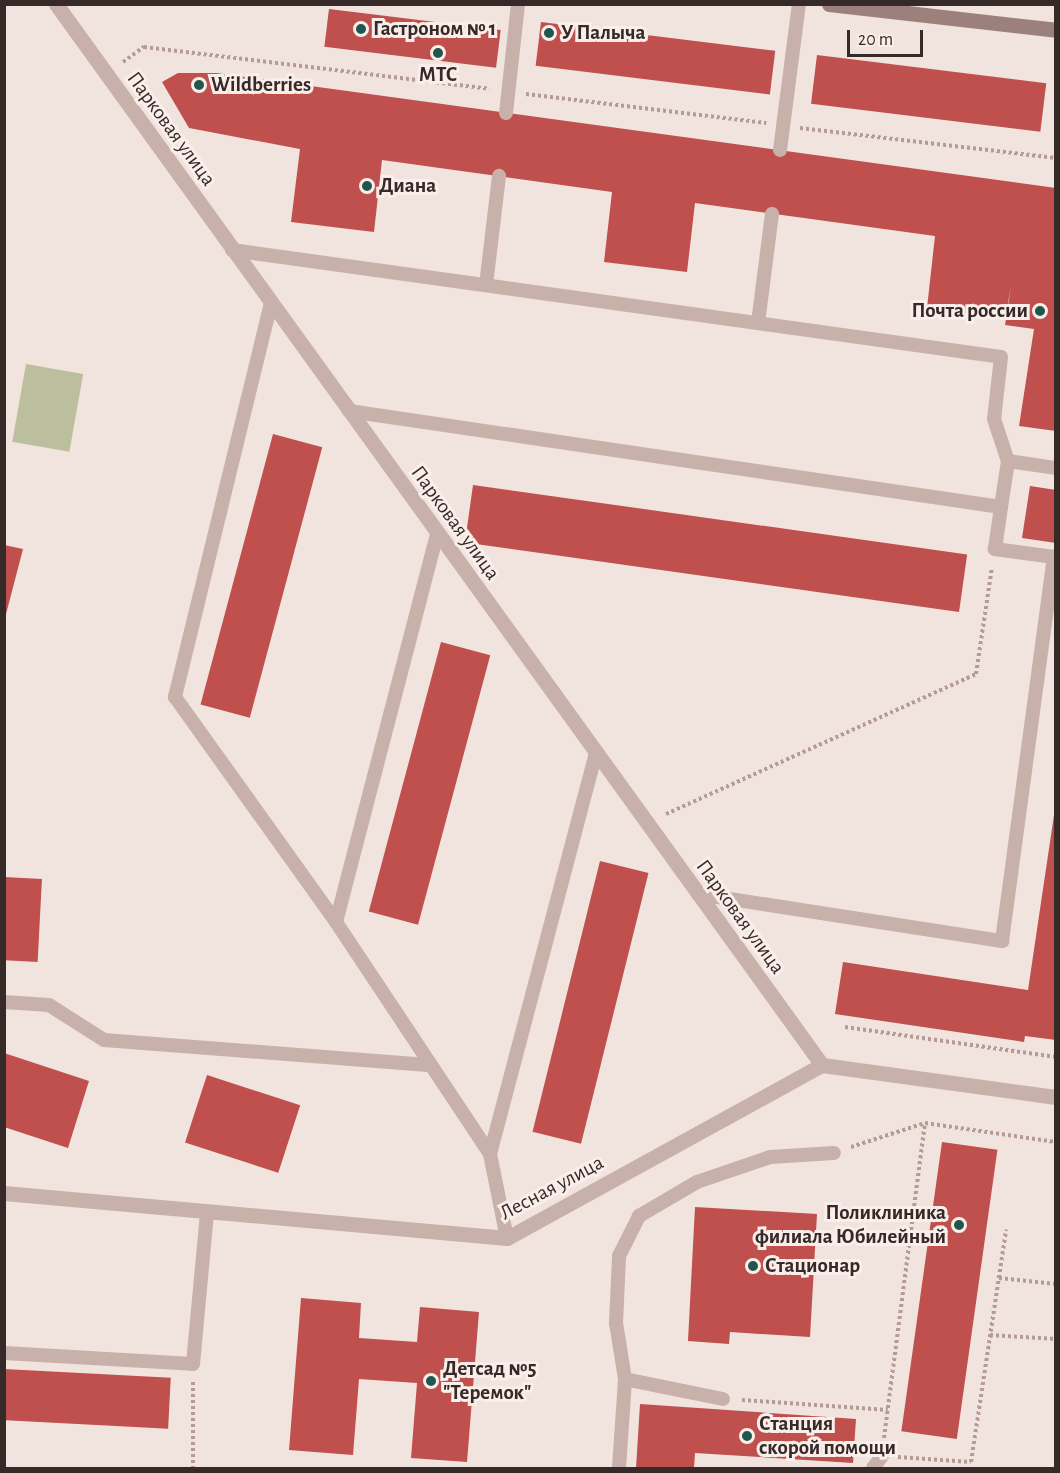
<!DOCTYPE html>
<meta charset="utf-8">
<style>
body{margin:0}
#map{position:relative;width:1060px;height:1473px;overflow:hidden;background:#f1e3dd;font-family:"Alegreya Sans",sans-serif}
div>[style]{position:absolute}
.green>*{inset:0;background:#bbbf9e;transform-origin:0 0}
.building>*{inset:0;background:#bf504d;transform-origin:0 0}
.path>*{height:4px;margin-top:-2px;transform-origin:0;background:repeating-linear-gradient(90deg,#b49b94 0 3px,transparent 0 6px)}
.lane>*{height:14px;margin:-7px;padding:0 7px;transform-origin:7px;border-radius:7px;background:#c8b1aa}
.street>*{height:15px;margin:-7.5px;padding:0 7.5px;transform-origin:7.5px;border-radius:7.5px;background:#c8b1aa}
.secondary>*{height:15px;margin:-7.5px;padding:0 7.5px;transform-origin:7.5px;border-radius:7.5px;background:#9c807b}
.dots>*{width:16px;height:16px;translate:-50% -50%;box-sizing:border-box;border:3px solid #f9eee9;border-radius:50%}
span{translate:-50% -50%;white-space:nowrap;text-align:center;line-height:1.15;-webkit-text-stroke:6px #f9eee9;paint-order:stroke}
.poi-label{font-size:21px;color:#362a29;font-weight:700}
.left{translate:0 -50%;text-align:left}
.right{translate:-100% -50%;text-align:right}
.street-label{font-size:21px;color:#362a29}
.frame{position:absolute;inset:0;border:6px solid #362a29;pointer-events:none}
.scale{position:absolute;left:847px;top:30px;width:76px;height:27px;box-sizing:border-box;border:3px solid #362a29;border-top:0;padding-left:8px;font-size:18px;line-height:21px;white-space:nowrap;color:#362a29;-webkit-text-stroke:4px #f9eee9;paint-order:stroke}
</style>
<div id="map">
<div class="green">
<i style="left:26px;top:364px;width:58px;height:79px;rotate:10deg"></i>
</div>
<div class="building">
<i style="left:329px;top:9px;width:173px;height:38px;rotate:7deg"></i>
<i style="left:541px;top:22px;width:236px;height:44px;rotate:7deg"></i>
<i style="left:817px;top:55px;width:231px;height:49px;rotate:7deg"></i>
<i style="clip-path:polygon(178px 73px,216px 73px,1056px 188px,1056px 431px,1019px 426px,1034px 329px,1005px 325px,1011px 286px,1005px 319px,927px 308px,935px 236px,695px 203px,687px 272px,604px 262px,612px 192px,382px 160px,374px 232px,291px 222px,300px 149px,189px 128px,162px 82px)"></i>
<i style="left:273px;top:434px;width:51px;height:280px;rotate:15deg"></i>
<i style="left:473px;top:485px;width:499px;height:58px;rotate:8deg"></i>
<i style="clip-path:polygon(1030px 486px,1056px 490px,1056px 543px,1022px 538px)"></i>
<i style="clip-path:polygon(4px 545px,23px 549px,5px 618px,4px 618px)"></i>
<i style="left:441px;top:642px;width:51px;height:279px;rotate:15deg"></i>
<i style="clip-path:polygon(1054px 815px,1056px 1040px,1025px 1036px,1024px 1042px,835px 1014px,843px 962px,1028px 990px)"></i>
<i style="left:600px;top:861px;width:50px;height:279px;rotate:14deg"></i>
<i style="left:4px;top:877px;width:38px;height:83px;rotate:3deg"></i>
<i style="clip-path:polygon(4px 1053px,89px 1081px,68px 1148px,4px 1127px)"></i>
<i style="left:207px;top:1075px;width:98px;height:71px;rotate:18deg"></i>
<i style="left:942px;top:1142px;width:56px;height:292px;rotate:8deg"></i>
<i style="clip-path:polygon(695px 1207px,817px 1214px,810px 1337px,730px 1332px,729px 1344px,688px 1341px)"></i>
<i style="clip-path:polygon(301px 1298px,361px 1303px,359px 1338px,417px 1342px,420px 1307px,479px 1312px,467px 1462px,411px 1458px,417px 1383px,359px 1379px,353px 1455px,289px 1450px)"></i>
<i style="left:4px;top:1369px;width:167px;height:51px;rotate:3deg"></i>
<i style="clip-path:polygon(640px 1404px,856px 1419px,853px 1463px,695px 1453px,694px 1468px,636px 1468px)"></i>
</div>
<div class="path">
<i style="left:123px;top:62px;width:26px;rotate:-36deg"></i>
<i style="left:144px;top:47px;width:348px;rotate:6.9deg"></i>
<i style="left:526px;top:94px;width:242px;rotate:6.9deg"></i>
<i style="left:800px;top:128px;width:258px;rotate:6.7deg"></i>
<i style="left:666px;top:814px;width:340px;rotate:-24.3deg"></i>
<i style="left:976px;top:674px;width:108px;rotate:-81.5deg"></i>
<i style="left:845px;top:1027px;width:213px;rotate:8.1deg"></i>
<i style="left:851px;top:1147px;width:78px;rotate:-18deg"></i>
<i style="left:999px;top:1278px;width:57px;rotate:6deg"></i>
<i style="left:990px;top:1335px;width:66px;rotate:3.5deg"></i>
<i style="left:193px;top:1382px;width:86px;rotate:90deg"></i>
<i style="left:742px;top:1400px;width:146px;rotate:3.9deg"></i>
<i style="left:884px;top:1438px;width:318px;rotate:-82.6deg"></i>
<i style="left:925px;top:1123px;width:132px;rotate:8.3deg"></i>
<i style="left:898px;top:1457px;width:73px;rotate:3.9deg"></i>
<i style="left:971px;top:1462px;width:235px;rotate:-81.4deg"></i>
</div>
<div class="lane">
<i style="left:506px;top:113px;width:110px;rotate:-83.7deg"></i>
<i style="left:780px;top:150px;width:147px;rotate:-82.6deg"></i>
<i style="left:232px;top:250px;width:776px;rotate:7.92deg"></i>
<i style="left:1001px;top:357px;width:62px;rotate:96.4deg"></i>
<i style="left:994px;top:419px;width:44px;rotate:71.6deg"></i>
<i style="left:1008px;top:461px;width:49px;rotate:8.3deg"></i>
<i style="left:486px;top:285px;width:110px;rotate:-83.2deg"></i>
<i style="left:271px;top:303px;width:406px;rotate:103.7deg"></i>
<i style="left:175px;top:697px;width:277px;rotate:54.4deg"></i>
<i style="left:336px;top:922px;width:278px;rotate:56.4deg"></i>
<i style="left:490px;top:1154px;width:86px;rotate:78.6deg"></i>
<i style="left:758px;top:323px;width:110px;rotate:-82.7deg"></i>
<i style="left:349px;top:411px;width:659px;rotate:8.38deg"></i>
<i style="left:1001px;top:507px;width:47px;rotate:-81.3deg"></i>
<i style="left:698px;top:894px;width:308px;rotate:8.8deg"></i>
<i style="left:1002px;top:941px;width:388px;rotate:-82.3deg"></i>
<i style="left:1054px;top:557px;width:60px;rotate:-172.3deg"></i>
<i style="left:995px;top:549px;width:42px;rotate:-81.9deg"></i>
<i style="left:336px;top:922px;width:401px;rotate:-75.4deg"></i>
<i style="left:4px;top:1002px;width:45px;rotate:3.8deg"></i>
<i style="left:49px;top:1005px;width:65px;rotate:32.5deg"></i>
<i style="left:104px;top:1040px;width:328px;rotate:4.4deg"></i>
<i style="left:490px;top:1154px;width:415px;rotate:-75.2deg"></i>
<i style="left:4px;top:1353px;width:189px;rotate:3.3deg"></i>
<i style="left:193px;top:1364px;width:153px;rotate:-84.7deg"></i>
<i style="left:723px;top:1399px;width:100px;rotate:-168.5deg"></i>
<i style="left:625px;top:1379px;width:57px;rotate:-99.1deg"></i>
<i style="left:616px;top:1323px;width:67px;rotate:-87.4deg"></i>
<i style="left:619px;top:1256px;width:45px;rotate:-63.4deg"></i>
<i style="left:639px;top:1216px;width:67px;rotate:-30.4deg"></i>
<i style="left:697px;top:1182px;width:77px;rotate:-18.9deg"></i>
<i style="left:770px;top:1157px;width:64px;rotate:-3.6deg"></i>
<i style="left:619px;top:1468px;width:89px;rotate:-86.1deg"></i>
<i style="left:873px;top:1468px;width:15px;rotate:-53deg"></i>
</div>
<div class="street">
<i style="left:56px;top:4px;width:1309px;rotate:54.17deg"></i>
<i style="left:4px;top:1193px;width:505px;rotate:5.11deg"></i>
<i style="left:507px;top:1238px;width:359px;rotate:-28.8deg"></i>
<i style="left:822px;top:1065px;width:236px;rotate:7.8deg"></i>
</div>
<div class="secondary">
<i style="left:829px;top:4px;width:228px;rotate:6.5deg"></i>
</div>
<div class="dots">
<i style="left:361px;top:29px;background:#21554d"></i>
<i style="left:549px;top:33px;background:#21554d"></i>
<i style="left:438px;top:53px;background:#21554d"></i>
<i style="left:199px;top:85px;background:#21554d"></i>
<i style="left:367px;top:186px;background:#21554d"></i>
<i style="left:1040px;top:311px;background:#21554d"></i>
<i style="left:959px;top:1225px;background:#21554d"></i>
<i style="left:753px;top:1266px;background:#21554d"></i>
<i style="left:431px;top:1381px;background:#21554d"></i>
<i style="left:747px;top:1436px;background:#21554d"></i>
</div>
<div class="poi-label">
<span class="left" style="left:373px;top:29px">Гастроном № 1</span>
<span class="left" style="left:561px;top:33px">У Палыча</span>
<span style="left:438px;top:75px">МТС</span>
<span class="left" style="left:211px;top:85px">Wildberries</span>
<span class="left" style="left:379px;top:186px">Диана</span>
<span class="right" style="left:1028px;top:311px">Почта россии</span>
<span class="right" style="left:946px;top:1225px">Поликлиника<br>филиала Юбилейный</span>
<span class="left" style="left:765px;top:1266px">Стационар</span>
<span class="left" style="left:443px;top:1381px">Детсад №5<br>"Теремок"</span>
<span class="left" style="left:759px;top:1436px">Станция<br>скорой помощи</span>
</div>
<div class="street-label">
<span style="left:171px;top:129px;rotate:54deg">Парковая улица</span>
<span style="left:455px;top:523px;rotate:54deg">Парковая улица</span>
<span style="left:740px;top:917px;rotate:54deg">Парковая улица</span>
<span style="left:552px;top:1188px;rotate:-28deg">Лесная улица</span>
</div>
<div class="frame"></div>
<div class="scale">20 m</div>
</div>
